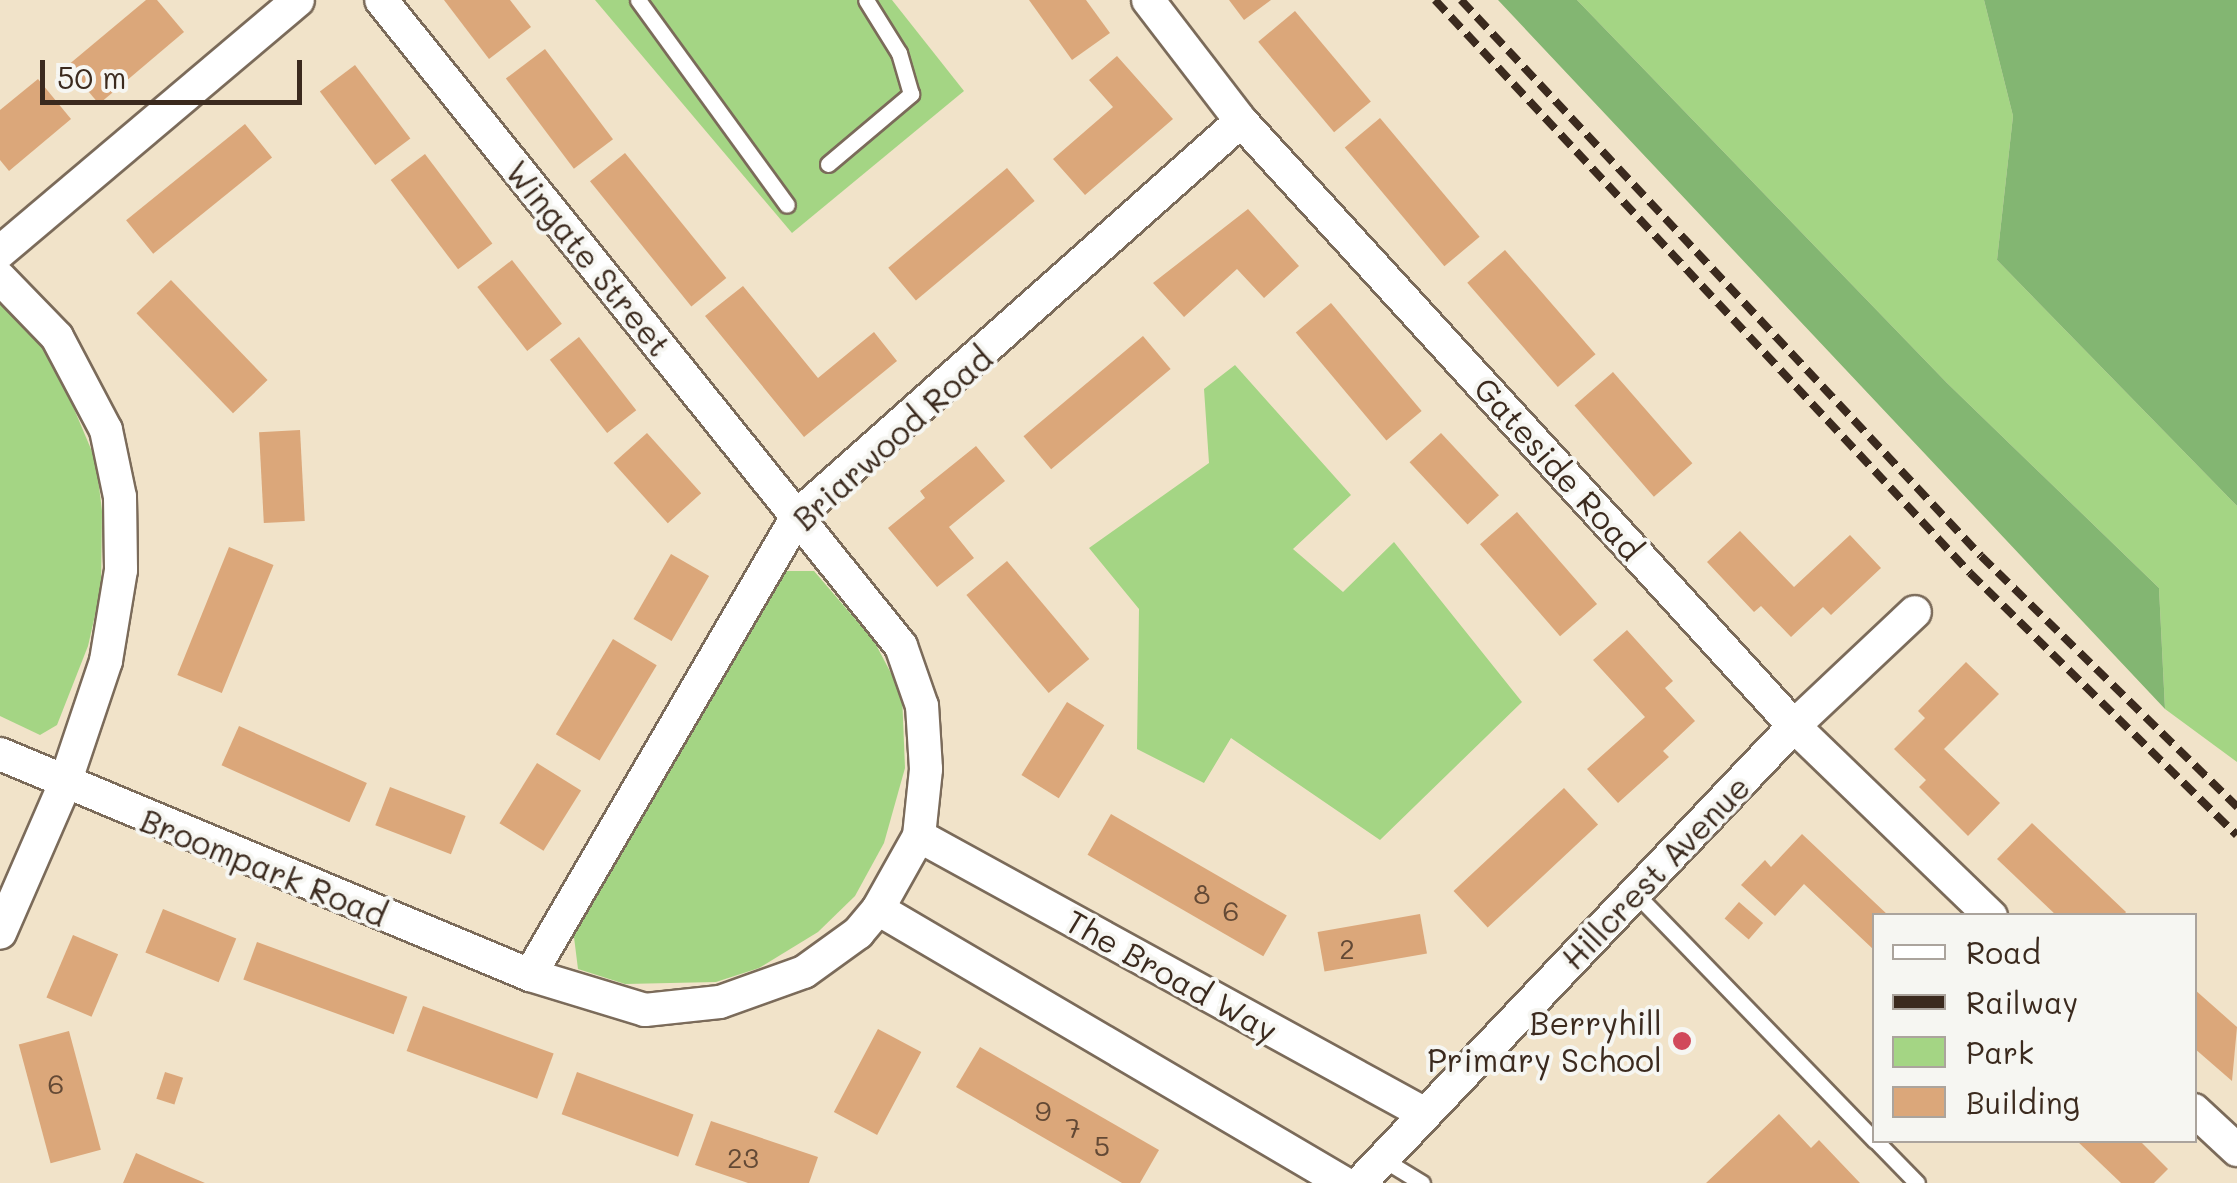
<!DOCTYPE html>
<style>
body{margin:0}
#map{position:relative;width:2237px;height:1183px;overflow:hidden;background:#f1e3c9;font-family:Mali,sans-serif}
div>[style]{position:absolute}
.green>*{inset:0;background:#a4d584}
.forest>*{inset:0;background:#83b672}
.building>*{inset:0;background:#dba77a;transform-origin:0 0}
.roads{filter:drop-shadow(2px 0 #7b6b5a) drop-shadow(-2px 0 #7b6b5a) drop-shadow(0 2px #7b6b5a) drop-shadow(0 -2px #7b6b5a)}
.service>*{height:15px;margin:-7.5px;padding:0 7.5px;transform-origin:7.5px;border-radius:7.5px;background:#fff}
.minor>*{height:32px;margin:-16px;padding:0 16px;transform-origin:16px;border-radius:16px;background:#fff}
.rail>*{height:8px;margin-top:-4px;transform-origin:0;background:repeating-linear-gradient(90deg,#3b2a1e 0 15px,transparent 0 23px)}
.dots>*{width:28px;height:28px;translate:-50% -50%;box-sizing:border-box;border:5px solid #f6f6f2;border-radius:50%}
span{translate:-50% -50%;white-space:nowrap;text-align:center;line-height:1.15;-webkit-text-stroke:8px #f6f6f2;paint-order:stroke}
.number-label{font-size:28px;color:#634935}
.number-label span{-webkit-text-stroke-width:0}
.street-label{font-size:32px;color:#3b2a1e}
.poi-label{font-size:32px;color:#3b2a1e}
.right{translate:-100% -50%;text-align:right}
.legend{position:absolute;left:1872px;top:913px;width:325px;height:230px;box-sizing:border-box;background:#f6f6f2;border:2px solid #aba49d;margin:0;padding:12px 18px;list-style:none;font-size:30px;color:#3b2a1e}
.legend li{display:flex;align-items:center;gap:20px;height:50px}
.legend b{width:50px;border:2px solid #aba49d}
.scale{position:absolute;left:40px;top:60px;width:262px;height:45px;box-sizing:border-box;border:5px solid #3b2a1e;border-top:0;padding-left:12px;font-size:30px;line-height:35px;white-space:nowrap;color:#3b2a1e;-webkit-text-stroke:8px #f6f6f2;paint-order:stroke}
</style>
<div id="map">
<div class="green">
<i style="clip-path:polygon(595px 0,892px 0,964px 91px,792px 233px)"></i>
<i style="clip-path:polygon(1577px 0,1984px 0,2013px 116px,1997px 260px,2237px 506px,2237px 762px,2165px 709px,2159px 588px,1947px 383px)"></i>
<i style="clip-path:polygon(0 302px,34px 332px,69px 397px,96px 461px,102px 511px,101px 589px,88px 646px,57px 725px,40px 735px,0 716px)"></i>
<i style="clip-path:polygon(1235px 365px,1351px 495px,1293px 549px,1343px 592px,1394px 542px,1522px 702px,1380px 840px,1231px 738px,1204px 783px,1137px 749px,1139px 609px,1089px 548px,1209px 463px,1204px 389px)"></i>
<i style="clip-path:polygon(783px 571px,814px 571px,874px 641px,902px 694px,905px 768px,884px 843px,855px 896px,818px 932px,759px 968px,716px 982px,625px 984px,578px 969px,573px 929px)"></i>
</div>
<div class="forest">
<i style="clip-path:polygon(1498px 0,1577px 0,1947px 383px,2159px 588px,2165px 709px)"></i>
<i style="clip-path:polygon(1984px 0,2237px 0,2237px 506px,1997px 260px,2013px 116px)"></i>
</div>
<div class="building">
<i style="clip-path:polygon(146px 0,157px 0,184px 32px,99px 104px,67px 66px)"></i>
<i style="clip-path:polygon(444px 0,510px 0,531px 27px,489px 59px)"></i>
<i style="clip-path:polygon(1029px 0,1086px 0,1110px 33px,1072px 60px)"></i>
<i style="clip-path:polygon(1229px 0,1271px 0,1244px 20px)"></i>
<i style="left:1295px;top:11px;width:118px;height:48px;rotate:50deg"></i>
<i style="left:545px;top:49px;width:113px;height:49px;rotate:53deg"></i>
<i style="clip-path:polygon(1117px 56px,1173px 119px,1085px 195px,1053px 159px,1113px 107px,1089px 80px)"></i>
<i style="left:355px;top:65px;width:92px;height:44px;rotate:53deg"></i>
<i style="clip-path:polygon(38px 79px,71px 119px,9px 171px,0 160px,0 110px)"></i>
<i style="left:1380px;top:118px;width:155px;height:46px;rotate:50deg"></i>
<i style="left:245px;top:124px;width:43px;height:153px;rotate:51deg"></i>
<i style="left:625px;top:153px;width:161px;height:45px;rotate:51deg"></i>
<i style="left:425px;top:154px;width:112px;height:43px;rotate:53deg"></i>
<i style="left:1007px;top:168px;width:43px;height:155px;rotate:50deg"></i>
<i style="clip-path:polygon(1248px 209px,1299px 266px,1264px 298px,1237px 269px,1184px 317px,1153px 283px)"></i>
<i style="left:1505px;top:250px;width:138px;height:50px;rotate:49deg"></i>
<i style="left:512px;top:260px;width:81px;height:44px;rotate:52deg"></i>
<i style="left:171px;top:280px;width:139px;height:48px;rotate:46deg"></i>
<i style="clip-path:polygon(743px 286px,818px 378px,874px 332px,897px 361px,804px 437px,705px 316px)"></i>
<i style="left:1331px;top:303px;width:141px;height:46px;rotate:50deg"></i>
<i style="left:1143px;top:336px;width:43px;height:156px;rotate:50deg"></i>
<i style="left:579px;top:337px;width:93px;height:37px;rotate:52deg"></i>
<i style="left:1613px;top:372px;width:121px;height:51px;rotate:49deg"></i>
<i style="left:300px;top:430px;width:91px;height:41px;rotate:87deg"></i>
<i style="left:647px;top:433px;width:81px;height:45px;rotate:48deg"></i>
<i style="left:1441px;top:433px;width:85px;height:43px;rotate:47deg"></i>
<i style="clip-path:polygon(976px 446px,1005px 481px,949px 527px,974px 558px,937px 587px,888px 528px,925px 498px,920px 491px)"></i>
<i style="left:1517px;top:512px;width:122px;height:49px;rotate:49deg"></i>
<i style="clip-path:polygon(1740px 531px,1794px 587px,1850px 535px,1881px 568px,1831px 615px,1823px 607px,1791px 637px,1761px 606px,1754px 612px,1707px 562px)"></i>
<i style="left:229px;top:547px;width:48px;height:138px;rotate:22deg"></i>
<i style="left:671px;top:554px;width:44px;height:75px;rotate:30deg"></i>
<i style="left:1007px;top:561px;width:128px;height:53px;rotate:50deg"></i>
<i style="clip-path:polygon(1627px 630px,1673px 681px,1665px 688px,1695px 721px,1663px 751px,1669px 757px,1618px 803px,1587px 769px,1645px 717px,1593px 660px)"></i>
<i style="left:613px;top:639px;width:51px;height:111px;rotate:31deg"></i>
<i style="clip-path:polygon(1966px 662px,1999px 694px,1944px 749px,2000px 803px,1968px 836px,1919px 787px,1926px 780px,1894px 749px,1925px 718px,1918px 711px)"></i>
<i style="left:1067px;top:702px;width:44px;height:86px;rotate:32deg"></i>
<i style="left:239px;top:726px;width:140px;height:43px;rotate:24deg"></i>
<i style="left:537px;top:763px;width:52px;height:71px;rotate:32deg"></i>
<i style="left:390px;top:787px;width:81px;height:41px;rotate:21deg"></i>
<i style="left:1564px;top:788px;width:50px;height:151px;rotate:47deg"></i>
<i style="left:1111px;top:814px;width:203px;height:47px;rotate:30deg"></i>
<i style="clip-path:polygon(2032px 823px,2126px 912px,2123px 916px,2057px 916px,1997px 859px)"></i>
<i style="clip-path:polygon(1802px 834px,1889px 916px,1874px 916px,1874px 950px,1804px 884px,1775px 916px,1741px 885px,1765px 860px,1771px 867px)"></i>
<i style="left:1739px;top:902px;width:32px;height:22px;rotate:41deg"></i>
<i style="left:163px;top:909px;width:79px;height:47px;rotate:22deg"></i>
<i style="left:1420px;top:914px;width:40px;height:104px;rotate:80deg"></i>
<i style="left:73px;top:935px;width:49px;height:68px;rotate:23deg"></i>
<i style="left:257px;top:942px;width:160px;height:40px;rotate:20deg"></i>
<i style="clip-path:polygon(2194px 989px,2237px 1027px,2232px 1081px,2194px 1048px)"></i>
<i style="left:423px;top:1006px;width:139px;height:48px;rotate:20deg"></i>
<i style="left:878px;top:1029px;width:49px;height:94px;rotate:28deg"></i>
<i style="left:69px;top:1031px;width:123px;height:52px;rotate:75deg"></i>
<i style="clip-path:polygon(980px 1047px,1159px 1150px,1140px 1183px,1122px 1183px,956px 1087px)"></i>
<i style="left:165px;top:1072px;width:19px;height:28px;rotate:18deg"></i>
<i style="left:577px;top:1072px;width:124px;height:45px;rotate:20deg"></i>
<i style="clip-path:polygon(1779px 1114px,1811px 1148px,1819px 1140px,1860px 1183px,1706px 1183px)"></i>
<i style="clip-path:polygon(711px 1121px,818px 1157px,809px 1183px,748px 1183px,695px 1165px)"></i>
<i style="clip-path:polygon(2076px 1140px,2139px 1140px,2168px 1169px,2154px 1183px,2121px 1183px)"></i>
<i style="clip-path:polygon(136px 1153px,172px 1169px,205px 1183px,123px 1183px)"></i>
</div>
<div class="roads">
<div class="service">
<i style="left:638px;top:0;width:253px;rotate:54deg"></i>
<i style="left:828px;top:164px;width:109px;rotate:-40.1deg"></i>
<i style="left:911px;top:94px;width:43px;rotate:-106.3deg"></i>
<i style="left:899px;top:53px;width:62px;rotate:-121.9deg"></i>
<i style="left:1635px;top:893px;width:344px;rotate:45.9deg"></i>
<i style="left:1875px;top:1140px;width:60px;rotate:45.7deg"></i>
<i style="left:1381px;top:1158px;width:48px;rotate:31.4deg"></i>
</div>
<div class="minor">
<i style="left:1148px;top:0;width:153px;rotate:52.5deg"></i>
<i style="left:1241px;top:121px;width:820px;rotate:47.57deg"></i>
<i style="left:1794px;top:726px;width:274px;rotate:44deg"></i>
<i style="left:0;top:252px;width:390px;rotate:-40.2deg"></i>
<i style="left:0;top:278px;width:82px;rotate:46deg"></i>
<i style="left:57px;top:337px;width:105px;rotate:62.2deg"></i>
<i style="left:106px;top:430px;width:68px;rotate:78.2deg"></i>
<i style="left:120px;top:497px;width:73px;rotate:89.2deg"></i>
<i style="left:121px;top:570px;width:92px;rotate:99.4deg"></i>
<i style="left:106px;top:661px;width:132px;rotate:108.6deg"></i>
<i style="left:64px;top:786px;width:160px;rotate:113.5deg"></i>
<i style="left:0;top:754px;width:574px;rotate:22.64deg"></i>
<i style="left:530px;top:975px;width:120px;rotate:16.9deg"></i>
<i style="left:645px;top:1010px;width:75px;rotate:-6.1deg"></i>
<i style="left:720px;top:1002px;width:89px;rotate:-19.7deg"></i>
<i style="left:804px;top:972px;width:67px;rotate:-35.8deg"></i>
<i style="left:858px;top:933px;width:31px;rotate:-50deg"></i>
<i style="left:878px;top:909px;width:84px;rotate:-60.7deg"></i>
<i style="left:919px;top:836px;width:67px;rotate:-84deg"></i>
<i style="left:926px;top:769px;width:63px;rotate:-93.6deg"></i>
<i style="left:922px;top:706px;width:64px;rotate:-109.3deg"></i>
<i style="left:901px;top:646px;width:829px;rotate:-128.83deg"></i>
<i style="left:919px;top:836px;width:577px;rotate:28.78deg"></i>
<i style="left:878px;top:909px;width:541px;rotate:30.45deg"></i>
<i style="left:530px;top:975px;width:532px;rotate:-59.77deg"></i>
<i style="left:798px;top:515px;width:593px;rotate:-41.65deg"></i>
<i style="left:2194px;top:1110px;width:59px;rotate:42.9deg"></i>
<i style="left:1360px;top:1183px;width:630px;rotate:-46.48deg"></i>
<i style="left:1794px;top:726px;width:166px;rotate:-43.3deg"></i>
</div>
</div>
<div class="rail">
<i style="left:1435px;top:0;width:784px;rotate:46.96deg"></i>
<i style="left:1970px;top:573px;width:374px;rotate:44.5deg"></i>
<i style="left:1461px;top:0;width:761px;rotate:46.92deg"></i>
<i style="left:1981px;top:556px;width:359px;rotate:44.4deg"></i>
</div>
<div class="dots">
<i style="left:1682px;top:1041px;background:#d1495b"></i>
</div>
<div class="number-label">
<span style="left:1202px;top:893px">8</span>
<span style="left:1231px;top:910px">6</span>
<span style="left:1347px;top:948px">2</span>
<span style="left:56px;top:1083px">6</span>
<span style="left:1043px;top:1110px">9</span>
<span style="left:1073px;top:1127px">7</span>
<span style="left:1102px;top:1145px">5</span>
<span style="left:743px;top:1157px">23</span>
</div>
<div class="street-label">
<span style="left:589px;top:258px;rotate:51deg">Wingate Street</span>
<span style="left:892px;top:438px;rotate:-42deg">Briarwood Road</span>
<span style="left:1559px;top:468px;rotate:48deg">Gateside Road</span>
<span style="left:264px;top:867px;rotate:22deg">Broompark Road</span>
<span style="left:1655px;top:872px;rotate:-46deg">Hillcrest Avenue</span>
<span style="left:1172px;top:975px;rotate:29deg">The Broad Way</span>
</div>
<div class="poi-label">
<span class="right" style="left:1662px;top:1041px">Berryhill<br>Primary School</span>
</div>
<ul class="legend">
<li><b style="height:12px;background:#fff"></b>Road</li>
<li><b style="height:12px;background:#3b2a1e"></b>Railway</li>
<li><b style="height:28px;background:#a4d584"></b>Park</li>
<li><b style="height:28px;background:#dba77a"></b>Building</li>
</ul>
<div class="scale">50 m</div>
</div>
